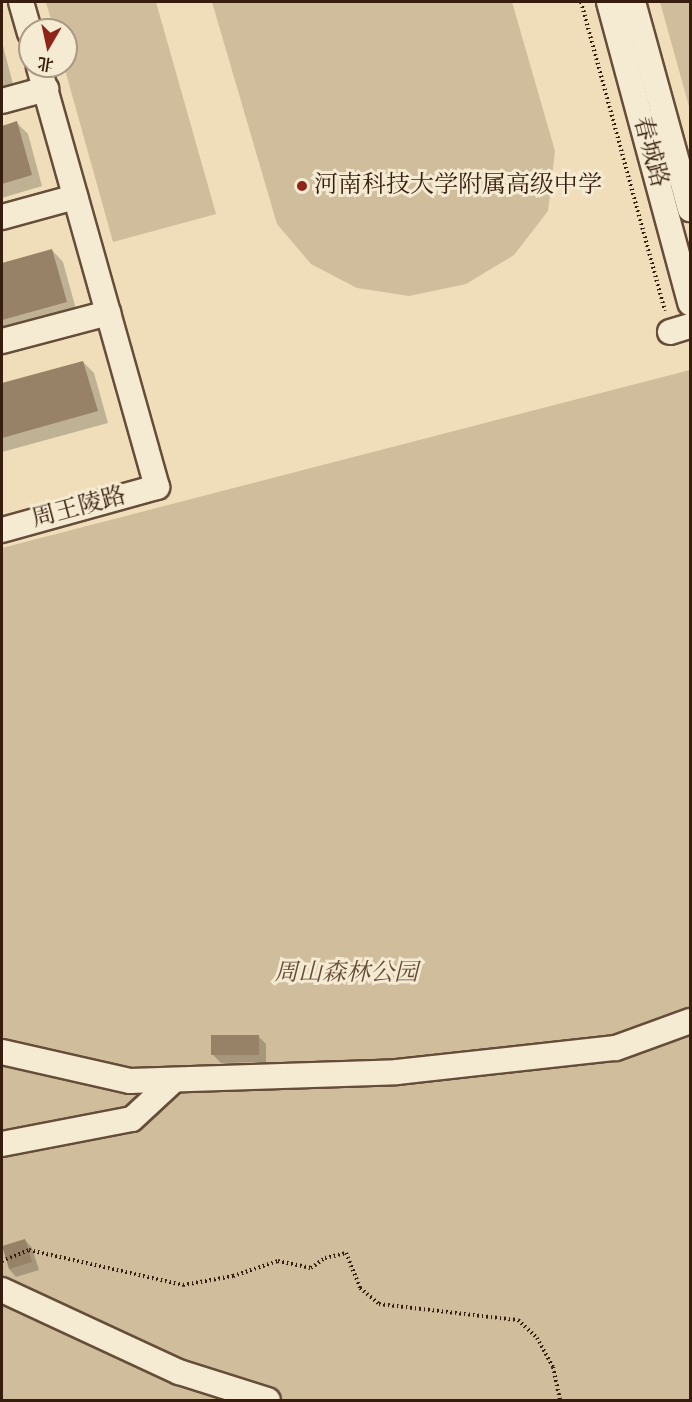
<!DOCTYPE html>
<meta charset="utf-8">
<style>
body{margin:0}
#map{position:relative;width:692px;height:1402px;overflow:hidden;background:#efdeb9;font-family:"IM FELL DW Pica","Noto Serif SC",serif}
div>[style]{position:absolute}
.green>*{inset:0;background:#d0bd9c}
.shadow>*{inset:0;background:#0003}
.building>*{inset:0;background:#978167;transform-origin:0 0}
.path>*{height:4px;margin-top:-2px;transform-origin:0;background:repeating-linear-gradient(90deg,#371d0e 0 1.5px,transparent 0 4.5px)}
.roads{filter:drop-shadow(2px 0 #654d39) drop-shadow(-2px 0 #654d39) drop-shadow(0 2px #654d39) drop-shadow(0 -2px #654d39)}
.minor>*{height:24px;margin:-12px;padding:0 12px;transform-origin:12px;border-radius:12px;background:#f5ead2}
.dots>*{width:16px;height:16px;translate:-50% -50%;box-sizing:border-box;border:3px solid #f5ead2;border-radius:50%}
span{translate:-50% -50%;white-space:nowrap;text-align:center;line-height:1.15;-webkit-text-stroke:6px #f5ead2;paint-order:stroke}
.street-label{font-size:24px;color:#371d0e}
.poi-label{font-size:24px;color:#371d0e}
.left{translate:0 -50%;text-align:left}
.park-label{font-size:24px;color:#654d39;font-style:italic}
.frame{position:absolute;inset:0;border:3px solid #371d0e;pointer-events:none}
.north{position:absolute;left:18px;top:18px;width:60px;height:60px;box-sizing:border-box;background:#f5ead2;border:2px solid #a99884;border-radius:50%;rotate:189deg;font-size:16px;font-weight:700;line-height:24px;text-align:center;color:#371d0e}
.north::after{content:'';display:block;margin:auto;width:21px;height:27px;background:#8f2418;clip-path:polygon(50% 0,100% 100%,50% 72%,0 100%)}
</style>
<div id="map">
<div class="green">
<i style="clip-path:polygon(46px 2px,156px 2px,216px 214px,113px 242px,64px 66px,66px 30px,54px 30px)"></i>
<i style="clip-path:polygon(212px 2px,512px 2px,555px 151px,548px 211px,514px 255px,466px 284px,409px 296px,357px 288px,311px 264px,277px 224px)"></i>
<i style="clip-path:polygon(660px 2px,690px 2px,690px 110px)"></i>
<i style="clip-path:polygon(690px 370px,690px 1400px,2px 1400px,2px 548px)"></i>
</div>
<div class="shadow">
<i style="clip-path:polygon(2px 42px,15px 92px,2px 95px)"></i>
<i style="clip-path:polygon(17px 123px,28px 134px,42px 186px,2px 198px,2px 127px)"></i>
<i style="clip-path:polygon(52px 250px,63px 262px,77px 313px,2px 334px,2px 264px)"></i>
<i style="clip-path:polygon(83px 362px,94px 373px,108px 423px,2px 452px,2px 384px)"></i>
<i style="clip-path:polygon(259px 1037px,266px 1044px,266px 1062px,221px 1063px,213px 1055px)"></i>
<i style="clip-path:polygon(25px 1240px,32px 1248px,39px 1270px,16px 1277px,9px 1269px)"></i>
</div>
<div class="building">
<i style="clip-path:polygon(17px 121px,32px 175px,2px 184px,2px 126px)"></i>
<i style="clip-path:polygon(52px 249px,67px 302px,2px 320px,2px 263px)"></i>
<i style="clip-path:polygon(83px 361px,98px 411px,2px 438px,2px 383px)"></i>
<i style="left:259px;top:1035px;width:20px;height:48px;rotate:90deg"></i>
<i style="left:25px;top:1239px;width:24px;height:24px;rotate:73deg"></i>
</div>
<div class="path">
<i style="left:581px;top:2px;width:320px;rotate:74.8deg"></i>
<i style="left:2px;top:1261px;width:29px;rotate:-22deg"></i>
<i style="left:29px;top:1250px;width:158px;rotate:12.8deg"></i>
<i style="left:183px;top:1285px;width:51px;rotate:-10.2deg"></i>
<i style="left:233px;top:1276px;width:47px;rotate:-18.4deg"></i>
<i style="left:278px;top:1261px;width:34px;rotate:12deg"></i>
<i style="left:311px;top:1268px;width:17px;rotate:-36deg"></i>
<i style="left:325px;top:1258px;width:22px;rotate:-13deg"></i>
<i style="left:346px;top:1253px;width:38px;rotate:68deg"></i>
<i style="left:360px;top:1288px;width:25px;rotate:40deg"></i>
<i style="left:379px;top:1304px;width:140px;rotate:6.6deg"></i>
<i style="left:518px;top:1320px;width:26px;rotate:43deg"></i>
<i style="left:537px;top:1338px;width:33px;rotate:61deg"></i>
<i style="left:553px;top:1367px;width:34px;rotate:78deg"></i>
</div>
<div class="roads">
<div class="minor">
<i style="left:21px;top:2px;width:32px;rotate:74deg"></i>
<i style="left:609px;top:2px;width:312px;rotate:74.9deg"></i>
<i style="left:633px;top:2px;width:215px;rotate:74.6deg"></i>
<i style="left:2px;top:101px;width:46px;rotate:-15.3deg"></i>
<i style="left:2px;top:217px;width:76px;rotate:-15.3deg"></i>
<i style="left:670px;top:332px;width:21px;rotate:-17deg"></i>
<i style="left:2px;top:341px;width:110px;rotate:-14.8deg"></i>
<i style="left:2px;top:530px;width:161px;rotate:-15.5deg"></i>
<i style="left:157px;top:487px;width:437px;rotate:-105.7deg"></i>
<i style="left:2px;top:1052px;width:131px;rotate:12.8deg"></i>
<i style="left:130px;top:1081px;width:267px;rotate:-1.9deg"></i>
<i style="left:397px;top:1072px;width:220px;rotate:-6.3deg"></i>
<i style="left:616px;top:1048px;width:79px;rotate:-20deg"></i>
<i style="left:2px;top:1144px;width:132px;rotate:-10.9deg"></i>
<i style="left:132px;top:1119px;width:56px;rotate:-42.8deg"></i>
<i style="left:2px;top:1290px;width:195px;rotate:24.9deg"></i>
<i style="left:179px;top:1372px;width:93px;rotate:17.5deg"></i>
</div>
</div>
<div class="dots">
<i style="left:302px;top:186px;background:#8f2418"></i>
</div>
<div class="street-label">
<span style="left:650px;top:152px;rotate:75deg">春城路</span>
<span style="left:79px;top:508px;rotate:-15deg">周王陵路</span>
</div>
<div class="poi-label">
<span class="left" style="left:314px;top:186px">河南科技大学附属高级中学</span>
</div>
<div class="park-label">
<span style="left:346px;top:974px">周山森林公园</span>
</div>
<div class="frame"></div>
<div class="north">北</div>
</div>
